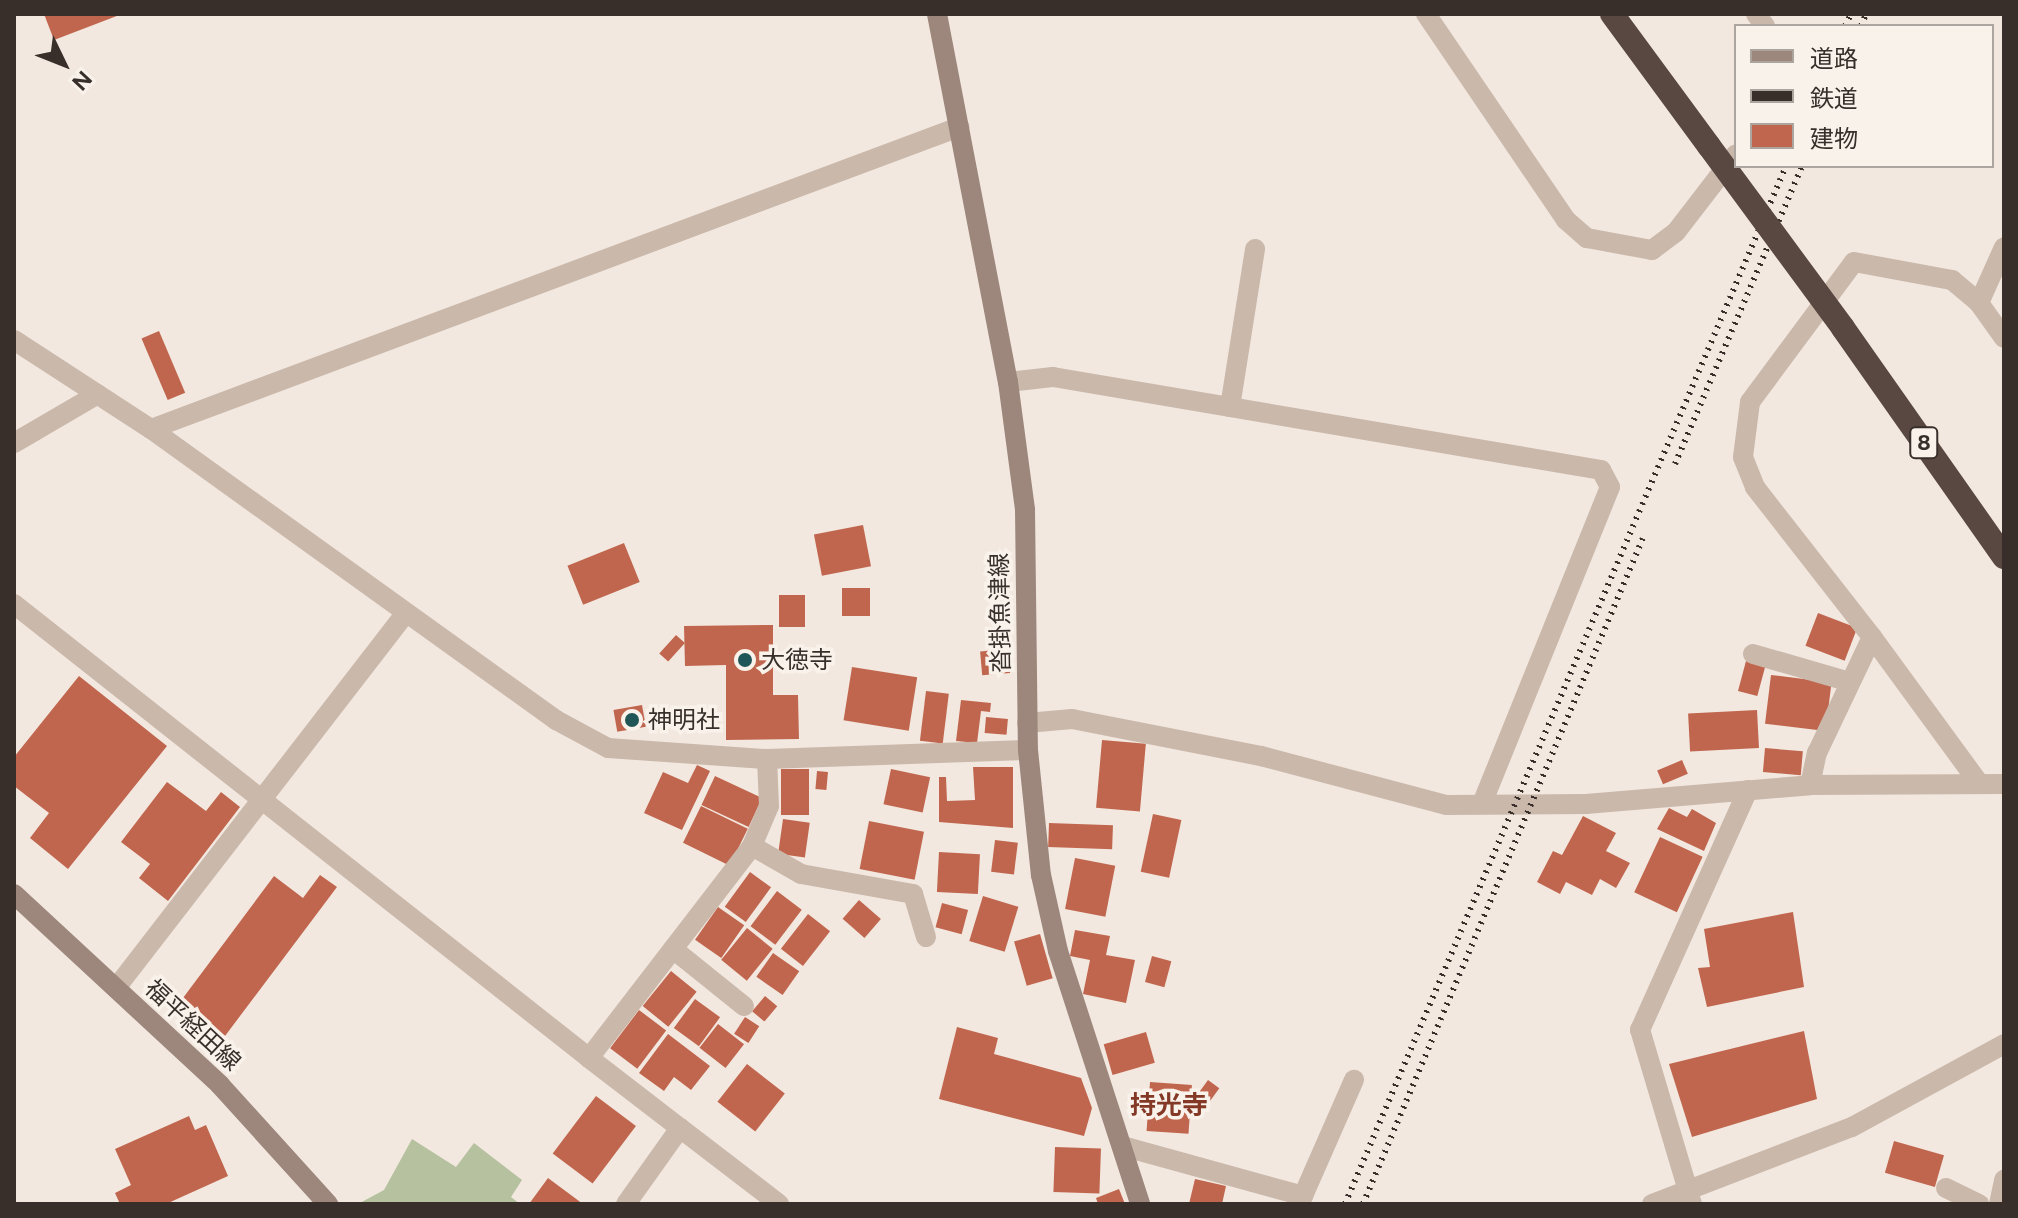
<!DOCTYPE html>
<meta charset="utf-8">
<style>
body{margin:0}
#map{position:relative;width:2018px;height:1218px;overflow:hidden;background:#f2e8df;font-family:Figtree,"Noto Sans JP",sans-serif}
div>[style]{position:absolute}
.green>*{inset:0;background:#b6c19f}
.building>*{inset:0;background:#c1664e;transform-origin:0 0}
.street>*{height:20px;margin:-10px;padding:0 10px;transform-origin:10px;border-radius:10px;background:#cab8ab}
.secondary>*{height:20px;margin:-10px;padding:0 10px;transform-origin:10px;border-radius:10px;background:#9d877c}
.highway>*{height:24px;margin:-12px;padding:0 12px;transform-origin:12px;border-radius:12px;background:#584841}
.rail>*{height:6px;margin-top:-3px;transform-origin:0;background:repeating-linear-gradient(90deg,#382e2a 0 2px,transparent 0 8px)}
.highway-bridge>*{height:24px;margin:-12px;padding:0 12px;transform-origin:12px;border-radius:12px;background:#584841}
.dots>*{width:22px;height:22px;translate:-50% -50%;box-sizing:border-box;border:4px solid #f9f2eb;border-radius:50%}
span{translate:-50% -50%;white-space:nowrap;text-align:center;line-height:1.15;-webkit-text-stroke:7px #f9f2eb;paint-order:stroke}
.shield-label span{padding:2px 6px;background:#f9f2eb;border:2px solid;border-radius:6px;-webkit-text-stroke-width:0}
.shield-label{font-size:22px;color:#382e2a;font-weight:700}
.street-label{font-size:24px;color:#382e2a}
.poi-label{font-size:24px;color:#382e2a}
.left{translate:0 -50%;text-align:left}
.neighbourhood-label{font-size:26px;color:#843926;font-weight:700}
.frame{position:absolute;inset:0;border:16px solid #382e2a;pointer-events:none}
.legend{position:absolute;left:1734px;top:24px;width:260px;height:144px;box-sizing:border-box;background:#f9f2eb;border:2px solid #aca49e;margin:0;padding:10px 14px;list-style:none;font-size:24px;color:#382e2a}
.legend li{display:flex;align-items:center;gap:16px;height:40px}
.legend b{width:40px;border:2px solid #aca49e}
.north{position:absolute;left:24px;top:24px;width:80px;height:80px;-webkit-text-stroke:6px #f9f2eb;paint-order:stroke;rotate:133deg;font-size:22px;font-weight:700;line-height:32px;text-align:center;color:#382e2a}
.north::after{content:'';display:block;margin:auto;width:28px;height:36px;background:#382e2a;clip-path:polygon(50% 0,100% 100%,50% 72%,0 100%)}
</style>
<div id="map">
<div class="green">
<i style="clip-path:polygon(412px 1139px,456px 1167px,474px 1143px,522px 1180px,511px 1197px,520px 1204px,358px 1204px,384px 1190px)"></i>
</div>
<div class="building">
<i style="clip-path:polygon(44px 14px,122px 14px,54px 40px)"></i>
<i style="left:159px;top:331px;width:67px;height:19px;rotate:67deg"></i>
<i style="left:863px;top:525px;width:42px;height:50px;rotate:79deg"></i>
<i style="left:624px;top:543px;width:42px;height:61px;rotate:68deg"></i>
<i style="left:842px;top:588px;width:28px;height:28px"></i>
<i style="left:779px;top:595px;width:26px;height:32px"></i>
<i style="left:1818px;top:613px;width:42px;height:35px;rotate:21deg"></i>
<i style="clip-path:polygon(773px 625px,773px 695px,798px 695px,799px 739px,726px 740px,726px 665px,685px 666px,684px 626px)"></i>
<i style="left:676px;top:635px;width:12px;height:25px;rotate:42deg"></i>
<i style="left:1008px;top:649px;width:24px;height:28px;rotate:85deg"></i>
<i style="left:1746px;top:661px;width:20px;height:31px;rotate:15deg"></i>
<i style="left:852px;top:667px;width:66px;height:54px;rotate:9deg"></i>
<i style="left:1771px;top:675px;width:61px;height:49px;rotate:7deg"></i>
<i style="clip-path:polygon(79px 676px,167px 746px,68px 869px,30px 838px,49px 813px,14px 786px,14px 757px)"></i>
<i style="left:926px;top:691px;width:23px;height:50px;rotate:7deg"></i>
<i style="clip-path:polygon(961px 700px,991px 703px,990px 712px,981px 711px,977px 743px,956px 741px)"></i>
<i style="left:642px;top:705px;width:22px;height:29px;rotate:80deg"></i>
<i style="left:1757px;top:710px;width:38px;height:69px;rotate:87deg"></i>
<i style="left:986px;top:717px;width:22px;height:16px;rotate:5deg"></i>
<i style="left:1102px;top:740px;width:44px;height:68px;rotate:5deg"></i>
<i style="left:1765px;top:748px;width:38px;height:24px;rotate:5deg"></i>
<i style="left:1682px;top:760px;width:15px;height:27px;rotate:67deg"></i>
<i style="clip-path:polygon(697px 765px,710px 771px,682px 830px,644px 813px,663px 772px,688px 783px)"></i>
<i style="clip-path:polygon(973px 767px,1013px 767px,1013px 828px,939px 822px,939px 777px,946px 777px,947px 801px,975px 800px)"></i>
<i style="left:781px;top:769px;width:28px;height:46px"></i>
<i style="left:891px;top:769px;width:40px;height:36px;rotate:12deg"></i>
<i style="left:817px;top:771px;width:11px;height:18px;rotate:5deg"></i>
<i style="left:715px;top:776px;width:52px;height:32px;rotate:25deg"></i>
<i style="clip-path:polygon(167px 782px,206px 811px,221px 792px,240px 807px,168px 901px,139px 878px,150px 864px,121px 842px)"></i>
<i style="left:701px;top:806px;width:52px;height:41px;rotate:26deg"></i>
<i style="clip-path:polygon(1669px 808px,1687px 817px,1692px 809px,1716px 823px,1704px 851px,1657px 829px)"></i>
<i style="left:1153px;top:814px;width:29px;height:59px;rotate:12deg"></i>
<i style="clip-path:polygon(1583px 816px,1616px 833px,1606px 851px,1630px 863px,1616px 888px,1600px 879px,1592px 895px,1566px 882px,1560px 894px,1537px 882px,1553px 851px,1562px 855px)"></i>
<i style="left:783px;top:819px;width:27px;height:35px;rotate:8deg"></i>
<i style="left:869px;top:821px;width:56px;height:49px;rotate:11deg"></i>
<i style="left:1049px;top:823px;width:64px;height:24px;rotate:2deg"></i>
<i style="left:1660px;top:837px;width:47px;height:61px;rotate:25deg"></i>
<i style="left:995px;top:840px;width:23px;height:32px;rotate:7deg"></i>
<i style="left:939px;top:852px;width:41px;height:40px;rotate:3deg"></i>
<i style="left:1075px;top:858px;width:41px;height:52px;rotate:11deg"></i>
<i style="left:750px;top:872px;width:26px;height:43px;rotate:36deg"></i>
<i style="clip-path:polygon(320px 875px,337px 887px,225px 1036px,180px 1002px,274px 876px,303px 898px)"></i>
<i style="left:777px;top:891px;width:31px;height:44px;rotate:37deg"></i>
<i style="left:983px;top:896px;width:37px;height:47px;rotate:17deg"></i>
<i style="left:859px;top:900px;width:29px;height:25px;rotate:41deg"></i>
<i style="left:942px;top:903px;width:27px;height:25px;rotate:15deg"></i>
<i style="left:718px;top:907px;width:32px;height:40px;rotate:35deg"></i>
<i style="clip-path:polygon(1793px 912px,1804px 987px,1707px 1007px,1698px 968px,1710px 967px,1704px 929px)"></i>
<i style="left:808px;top:914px;width:28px;height:44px;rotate:38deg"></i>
<i style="left:747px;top:928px;width:33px;height:41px;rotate:39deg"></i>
<i style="clip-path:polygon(1075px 930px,1110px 936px,1106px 955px,1135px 960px,1126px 1003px,1083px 994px,1090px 960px,1070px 956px)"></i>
<i style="left:1040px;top:934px;width:46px;height:27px;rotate:74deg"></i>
<i style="left:773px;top:953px;width:32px;height:29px;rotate:35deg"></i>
<i style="left:1152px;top:956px;width:20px;height:27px;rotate:15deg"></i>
<i style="left:671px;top:971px;width:33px;height:45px;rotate:39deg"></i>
<i style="left:765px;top:996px;width:16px;height:20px;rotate:40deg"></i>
<i style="left:695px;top:999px;width:31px;height:36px;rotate:36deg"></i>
<i style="left:639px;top:1010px;width:34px;height:48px;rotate:37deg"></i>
<i style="left:745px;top:1017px;width:17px;height:20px;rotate:33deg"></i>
<i style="left:718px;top:1024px;width:33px;height:30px;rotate:38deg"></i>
<i style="clip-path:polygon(957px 1027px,998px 1038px,994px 1054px,1081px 1078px,1092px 1108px,1084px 1136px,939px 1099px)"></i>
<i style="clip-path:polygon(1804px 1031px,1817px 1099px,1692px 1137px,1669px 1064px)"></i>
<i style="left:1146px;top:1032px;width:32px;height:44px;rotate:74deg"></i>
<i style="clip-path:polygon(668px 1034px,710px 1066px,691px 1090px,674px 1077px,664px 1091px,639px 1073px)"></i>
<i style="left:747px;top:1064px;width:48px;height:48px;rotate:38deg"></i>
<i style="left:1208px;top:1080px;width:14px;height:17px;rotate:36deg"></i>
<i style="left:1150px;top:1082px;width:42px;height:49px;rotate:4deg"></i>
<i style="left:596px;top:1096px;width:50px;height:72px;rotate:37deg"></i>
<i style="clip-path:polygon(189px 1116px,195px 1130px,206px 1125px,228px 1176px,166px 1204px,120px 1204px,115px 1193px,131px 1185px,115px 1149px)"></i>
<i style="left:1894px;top:1141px;width:52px;height:33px;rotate:16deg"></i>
<i style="left:1055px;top:1147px;width:46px;height:45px;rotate:2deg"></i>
<i style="clip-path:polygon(548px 1178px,583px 1204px,529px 1204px)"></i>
<i style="clip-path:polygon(1195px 1179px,1226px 1186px,1222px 1204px,1189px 1204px)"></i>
<i style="clip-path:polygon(1119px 1189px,1125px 1204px,1098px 1204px,1096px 1198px)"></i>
</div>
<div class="street">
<i style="left:1426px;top:14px;width:249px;rotate:55.8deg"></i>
<i style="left:1566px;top:220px;width:28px;rotate:41deg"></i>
<i style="left:1587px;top:238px;width:66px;rotate:10.5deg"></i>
<i style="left:1652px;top:250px;width:30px;rotate:-37deg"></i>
<i style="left:1676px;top:232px;width:98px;rotate:-52.4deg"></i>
<i style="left:1756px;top:14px;width:15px;rotate:53deg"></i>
<i style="left:1979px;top:303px;width:43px;rotate:54.5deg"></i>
<i style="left:14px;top:340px;width:163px;rotate:33deg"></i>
<i style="left:151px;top:429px;width:499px;rotate:35.7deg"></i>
<i style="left:556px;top:720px;width:59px;rotate:28.3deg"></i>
<i style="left:608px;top:748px;width:159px;rotate:4deg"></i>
<i style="left:767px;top:759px;width:261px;rotate:-2deg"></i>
<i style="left:1008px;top:382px;width:45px;rotate:-6.3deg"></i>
<i style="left:1053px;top:377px;width:556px;rotate:9.63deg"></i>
<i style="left:1601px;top:470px;width:19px;rotate:62deg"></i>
<i style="left:1610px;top:487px;width:342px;rotate:112deg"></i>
<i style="left:1230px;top:407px;width:160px;rotate:-81deg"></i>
<i style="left:151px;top:429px;width:863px;rotate:-20.49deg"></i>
<i style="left:14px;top:443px;width:97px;rotate:-30.3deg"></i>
<i style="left:14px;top:604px;width:733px;rotate:38.29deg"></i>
<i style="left:589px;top:1058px;width:267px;rotate:-52.4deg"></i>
<i style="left:752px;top:846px;width:43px;rotate:-67deg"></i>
<i style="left:769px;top:806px;width:47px;rotate:-92.4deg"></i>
<i style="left:1872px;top:637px;width:180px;rotate:53.8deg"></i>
<i style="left:1753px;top:654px;width:101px;rotate:16.1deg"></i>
<i style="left:1027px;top:723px;width:45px;rotate:-5.1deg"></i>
<i style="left:1072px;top:719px;width:193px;rotate:11.1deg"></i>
<i style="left:1261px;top:756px;width:192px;rotate:14.8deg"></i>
<i style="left:1447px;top:805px;width:139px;rotate:-0.4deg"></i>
<i style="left:1586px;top:804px;width:225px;rotate:-4.8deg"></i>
<i style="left:1810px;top:785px;width:194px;rotate:-0.3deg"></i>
<i style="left:1810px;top:785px;width:33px;rotate:-78deg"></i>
<i style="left:1817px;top:753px;width:128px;rotate:-64.6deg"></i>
<i style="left:1872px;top:637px;width:190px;rotate:-128deg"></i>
<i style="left:1755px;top:487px;width:32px;rotate:-112deg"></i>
<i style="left:1743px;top:457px;width:55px;rotate:-82.7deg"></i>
<i style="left:1750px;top:402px;width:174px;rotate:-53.4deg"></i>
<i style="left:1854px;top:262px;width:100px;rotate:10.4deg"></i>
<i style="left:1952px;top:280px;width:35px;rotate:40deg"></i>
<i style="left:1979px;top:303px;width:61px;rotate:-65.9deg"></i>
<i style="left:752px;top:846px;width:56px;rotate:29.7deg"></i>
<i style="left:801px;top:874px;width:114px;rotate:10.1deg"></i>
<i style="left:913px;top:894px;width:45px;rotate:73.2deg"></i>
<i style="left:673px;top:949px;width:91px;rotate:38.8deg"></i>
<i style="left:116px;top:988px;width:474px;rotate:-52.3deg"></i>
<i style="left:589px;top:1058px;width:115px;rotate:37.6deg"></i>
<i style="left:680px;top:1128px;width:93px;rotate:125.4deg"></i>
<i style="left:680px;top:1128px;width:125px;rotate:37.5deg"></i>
<i style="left:1122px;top:1146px;width:188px;rotate:15.4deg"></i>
<i style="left:1303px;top:1196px;width:127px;rotate:-66.3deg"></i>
<i style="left:1946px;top:1188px;width:37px;rotate:26deg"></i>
<i style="left:1652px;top:1204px;width:214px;rotate:-21.1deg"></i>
<i style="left:1852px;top:1127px;width:173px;rotate:-28.6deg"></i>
<i style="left:1692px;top:1204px;width:182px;rotate:-106.6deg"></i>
<i style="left:1640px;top:1030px;width:263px;rotate:-65.8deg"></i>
<i style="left:1999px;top:1204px;width:25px;rotate:-78deg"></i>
</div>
<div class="secondary">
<i style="left:937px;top:14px;width:375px;rotate:79.1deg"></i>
<i style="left:1008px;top:382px;width:129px;rotate:82.4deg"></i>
<i style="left:1025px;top:510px;width:240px;rotate:89.3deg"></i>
<i style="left:1028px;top:750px;width:126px;rotate:84.1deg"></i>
<i style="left:1041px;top:875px;width:78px;rotate:77.4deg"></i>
<i style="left:1058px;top:951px;width:266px;rotate:72deg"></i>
<i style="left:14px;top:894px;width:281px;rotate:42.8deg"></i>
<i style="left:220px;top:1085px;width:161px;rotate:47.8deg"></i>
</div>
<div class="highway">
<i style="left:1612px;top:14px;width:164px;rotate:53.7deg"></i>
<i style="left:1843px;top:328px;width:280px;rotate:54.9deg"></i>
</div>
<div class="rail">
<i style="left:1845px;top:26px;width:13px;rotate:-63deg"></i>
<i style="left:1861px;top:26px;width:13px;rotate:-67deg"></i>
<i style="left:1675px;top:464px;width:324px;rotate:-66.9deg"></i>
<i style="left:1345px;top:1204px;width:1128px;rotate:-66.98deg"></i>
<i style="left:1363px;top:1204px;width:722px;rotate:-67.2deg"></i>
</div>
<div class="highway-bridge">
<i style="left:1709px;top:146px;width:226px;rotate:53.6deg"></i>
</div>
<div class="dots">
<i style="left:745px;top:660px;background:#215658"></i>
<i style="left:632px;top:720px;background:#215658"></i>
</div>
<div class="shield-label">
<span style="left:1924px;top:443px">8</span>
</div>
<div class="street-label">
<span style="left:1000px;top:613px;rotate:-91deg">沓掛魚津線</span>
<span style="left:193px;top:1025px;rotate:43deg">福平経田線</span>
</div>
<div class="poi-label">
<span class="left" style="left:761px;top:660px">大徳寺</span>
<span class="left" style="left:648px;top:720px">神明社</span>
</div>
<div class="neighbourhood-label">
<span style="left:1169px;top:1106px">持光寺</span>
</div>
<div class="frame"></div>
<ul class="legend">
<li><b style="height:10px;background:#9d877c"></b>道路</li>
<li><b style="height:10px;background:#382e2a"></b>鉄道</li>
<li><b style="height:22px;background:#c1664e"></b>建物</li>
</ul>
<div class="north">N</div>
</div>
